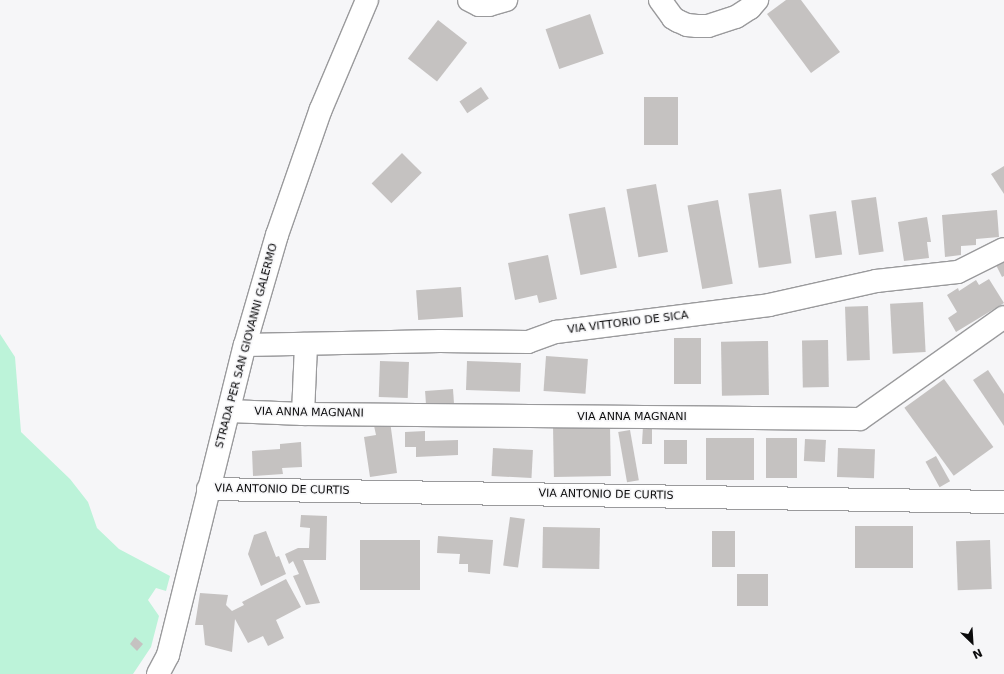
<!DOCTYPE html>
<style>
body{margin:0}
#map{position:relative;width:1004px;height:674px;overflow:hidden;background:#f6f6f8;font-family:"DejaVu Sans",sans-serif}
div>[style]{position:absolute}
.green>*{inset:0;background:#bcf3d9}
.building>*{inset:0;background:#c5c2c1;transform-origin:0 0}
.roads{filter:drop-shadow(1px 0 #9a9a9c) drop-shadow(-1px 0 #9a9a9c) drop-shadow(0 1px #9a9a9c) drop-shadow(0 -1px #9a9a9c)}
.minor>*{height:22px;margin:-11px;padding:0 11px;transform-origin:11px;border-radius:11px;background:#fff}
.major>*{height:22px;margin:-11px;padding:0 11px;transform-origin:11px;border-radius:11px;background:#fff}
span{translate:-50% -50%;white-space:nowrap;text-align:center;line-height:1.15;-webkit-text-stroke:3px #f6f6f8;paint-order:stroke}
.street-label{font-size:11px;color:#0b0b0c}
.north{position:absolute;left:952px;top:622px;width:40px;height:40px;-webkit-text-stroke:3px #f6f6f8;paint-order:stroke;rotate:155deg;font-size:11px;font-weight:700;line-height:16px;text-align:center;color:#0b0b0c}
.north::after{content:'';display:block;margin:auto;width:14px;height:18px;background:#0b0b0c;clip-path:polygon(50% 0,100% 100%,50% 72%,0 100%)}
</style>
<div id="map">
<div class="green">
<i style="clip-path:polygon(0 334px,15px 357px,21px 432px,70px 479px,88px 502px,97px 528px,119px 549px,170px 576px,166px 591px,156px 588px,148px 600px,159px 616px,151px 647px,133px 674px,0 674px)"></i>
</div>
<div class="building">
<i style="clip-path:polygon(786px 0,801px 0,840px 52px,811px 73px,767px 14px)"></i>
<i style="left:590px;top:14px;width:42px;height:47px;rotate:71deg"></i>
<i style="left:438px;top:20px;width:37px;height:49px;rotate:38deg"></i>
<i style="left:481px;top:87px;width:14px;height:26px;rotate:56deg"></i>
<i style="left:644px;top:97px;width:34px;height:48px"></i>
<i style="left:402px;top:153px;width:28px;height:43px;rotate:45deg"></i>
<i style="clip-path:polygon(1004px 166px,1004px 194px,991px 174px)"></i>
<i style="left:656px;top:184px;width:69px;height:30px;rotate:80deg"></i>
<i style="left:781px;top:189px;width:75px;height:33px;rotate:82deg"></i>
<i style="left:876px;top:197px;width:55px;height:25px;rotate:82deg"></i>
<i style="left:718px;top:200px;width:85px;height:31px;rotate:80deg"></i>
<i style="left:605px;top:207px;width:62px;height:37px;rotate:79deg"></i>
<i style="clip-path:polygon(997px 210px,999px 237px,976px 239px,976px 245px,961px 246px,961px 255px,945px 257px,942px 215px)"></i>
<i style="left:836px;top:211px;width:44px;height:27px;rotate:82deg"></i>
<i style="clip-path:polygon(927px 217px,931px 242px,927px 242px,929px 258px,904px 261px,898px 222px)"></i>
<i style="clip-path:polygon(548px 255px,557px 299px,539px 303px,537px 295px,515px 300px,508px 263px)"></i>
<i style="clip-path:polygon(1004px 261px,1004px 276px,1002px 277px,996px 265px)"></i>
<i style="clip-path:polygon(989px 279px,1004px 303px,956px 332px,948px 318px,957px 312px,947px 295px,958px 288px,959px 291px,976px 280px,979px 285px)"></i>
<i style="left:461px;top:287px;width:30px;height:45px;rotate:86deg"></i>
<i style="left:923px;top:302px;width:50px;height:33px;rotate:87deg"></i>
<i style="left:868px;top:306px;width:54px;height:23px;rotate:88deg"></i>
<i style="left:674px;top:338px;width:27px;height:46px"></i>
<i style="left:828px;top:340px;width:47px;height:26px;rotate:89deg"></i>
<i style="left:768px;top:341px;width:54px;height:47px;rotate:89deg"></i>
<i style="left:546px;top:356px;width:42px;height:35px;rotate:4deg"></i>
<i style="left:380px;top:361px;width:29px;height:36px;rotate:2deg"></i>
<i style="left:467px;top:361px;width:54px;height:29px;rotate:2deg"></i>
<i style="clip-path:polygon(988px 370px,1004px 394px,1004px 426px,973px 380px)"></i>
<i style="left:944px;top:379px;width:84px;height:49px;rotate:54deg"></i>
<i style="left:453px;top:389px;width:15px;height:28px;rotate:86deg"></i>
<i style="clip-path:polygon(373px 421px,390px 421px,397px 473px,370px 477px,364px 437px,376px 435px)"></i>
<i style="left:610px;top:425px;width:51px;height:57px;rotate:89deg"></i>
<i style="clip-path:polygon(643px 426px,652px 427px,652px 444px,642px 444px)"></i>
<i style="left:630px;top:430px;width:51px;height:12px;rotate:80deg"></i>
<i style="clip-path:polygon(425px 431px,425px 441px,458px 440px,458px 455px,416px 457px,416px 447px,405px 447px,405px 432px)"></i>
<i style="left:706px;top:438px;width:48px;height:42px"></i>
<i style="left:766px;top:438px;width:31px;height:40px"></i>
<i style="left:805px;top:439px;width:21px;height:22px;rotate:3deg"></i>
<i style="left:664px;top:440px;width:23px;height:24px"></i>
<i style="clip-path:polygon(301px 442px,302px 467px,282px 468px,283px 474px,253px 476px,252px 451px,280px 449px,280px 444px)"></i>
<i style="left:493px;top:448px;width:40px;height:28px;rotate:3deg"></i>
<i style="left:838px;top:448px;width:37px;height:29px;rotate:2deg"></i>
<i style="left:936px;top:456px;width:29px;height:12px;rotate:61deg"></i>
<i style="clip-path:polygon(301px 515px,327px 516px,326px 560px,303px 560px,320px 603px,306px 605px,293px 576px,299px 574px,293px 561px,289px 564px,285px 554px,298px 548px,309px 548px,310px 528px,300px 527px)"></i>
<i style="left:510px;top:517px;width:15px;height:49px;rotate:8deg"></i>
<i style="left:913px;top:526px;width:42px;height:58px;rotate:90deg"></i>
<i style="left:543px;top:527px;width:57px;height:41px;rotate:1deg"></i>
<i style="clip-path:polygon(266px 531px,276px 557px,279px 556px,286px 574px,261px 586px,248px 554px,254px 535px)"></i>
<i style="left:712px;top:531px;width:23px;height:36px"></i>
<i style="clip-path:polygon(438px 536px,493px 540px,490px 574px,468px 572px,468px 564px,459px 564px,460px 554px,437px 553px)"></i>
<i style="left:360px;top:540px;width:60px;height:50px"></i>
<i style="left:990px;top:540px;width:49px;height:34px;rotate:88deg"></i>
<i style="left:737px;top:574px;width:31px;height:32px"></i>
<i style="clip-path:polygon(286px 579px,301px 607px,276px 620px,284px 638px,268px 646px,263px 636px,248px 643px,235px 619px,232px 652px,205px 645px,203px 625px,195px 625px,200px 593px,228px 595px,226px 605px,232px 611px,244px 605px,242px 602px)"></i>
<i style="clip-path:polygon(135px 637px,143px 644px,137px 651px,130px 644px)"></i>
</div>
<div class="roads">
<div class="minor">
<i style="left:469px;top:0;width:11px;rotate:27deg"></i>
<i style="left:479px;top:5px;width:10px"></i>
<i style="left:489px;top:5px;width:18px;rotate:-16deg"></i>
<i style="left:660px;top:0;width:22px;rotate:54deg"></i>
<i style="left:673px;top:18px;width:6px;rotate:31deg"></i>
<i style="left:678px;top:21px;width:10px;rotate:24deg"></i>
<i style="left:687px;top:25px;width:10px;rotate:6deg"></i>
<i style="left:697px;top:26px;width:11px"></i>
<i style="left:708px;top:26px;width:29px;rotate:-18deg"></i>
<i style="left:736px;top:17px;width:17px;rotate:-33deg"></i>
<i style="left:750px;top:8px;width:11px;rotate:-49deg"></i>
<i style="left:245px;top:345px;width:195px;rotate:-1.2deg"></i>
<i style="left:440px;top:341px;width:88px;rotate:0.7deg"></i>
<i style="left:528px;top:342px;width:30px;rotate:-20deg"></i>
<i style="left:556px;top:332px;width:215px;rotate:-7.2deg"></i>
<i style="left:769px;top:305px;width:110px;rotate:-12.6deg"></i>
<i style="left:876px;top:281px;width:82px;rotate:-6.3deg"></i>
<i style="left:958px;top:272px;width:51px;rotate:-26.6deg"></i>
<i style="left:229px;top:411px;width:74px;rotate:2.3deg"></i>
<i style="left:303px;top:414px;width:557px;rotate:0.51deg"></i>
<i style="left:860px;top:419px;width:176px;rotate:-35.3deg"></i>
<i style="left:303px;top:414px;width:70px;rotate:-87.5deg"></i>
<i style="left:208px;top:489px;width:796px;rotate:0.94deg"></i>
</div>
<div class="major">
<i style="left:158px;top:674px;width:21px;rotate:-62deg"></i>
<i style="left:168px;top:655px;width:319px;rotate:-76.1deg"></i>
<i style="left:245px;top:345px;width:115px;rotate:-73.8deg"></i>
<i style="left:277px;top:235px;width:133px;rotate:-70.8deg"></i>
<i style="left:321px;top:109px;width:118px;rotate:-67.1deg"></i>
</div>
</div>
<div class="street-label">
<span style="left:628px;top:323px;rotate:-7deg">VIA VITTORIO DE SICA</span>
<span style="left:247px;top:346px;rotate:-75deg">STRADA PER SAN GIOVANNI GALERMO</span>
<span style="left:309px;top:413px;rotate:1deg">VIA ANNA MAGNANI</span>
<span style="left:632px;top:417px">VIA ANNA MAGNANI</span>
<span style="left:282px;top:490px;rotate:1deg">VIA ANTONIO DE CURTIS</span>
<span style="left:606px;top:495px;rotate:1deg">VIA ANTONIO DE CURTIS</span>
</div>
<div class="north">N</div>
</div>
